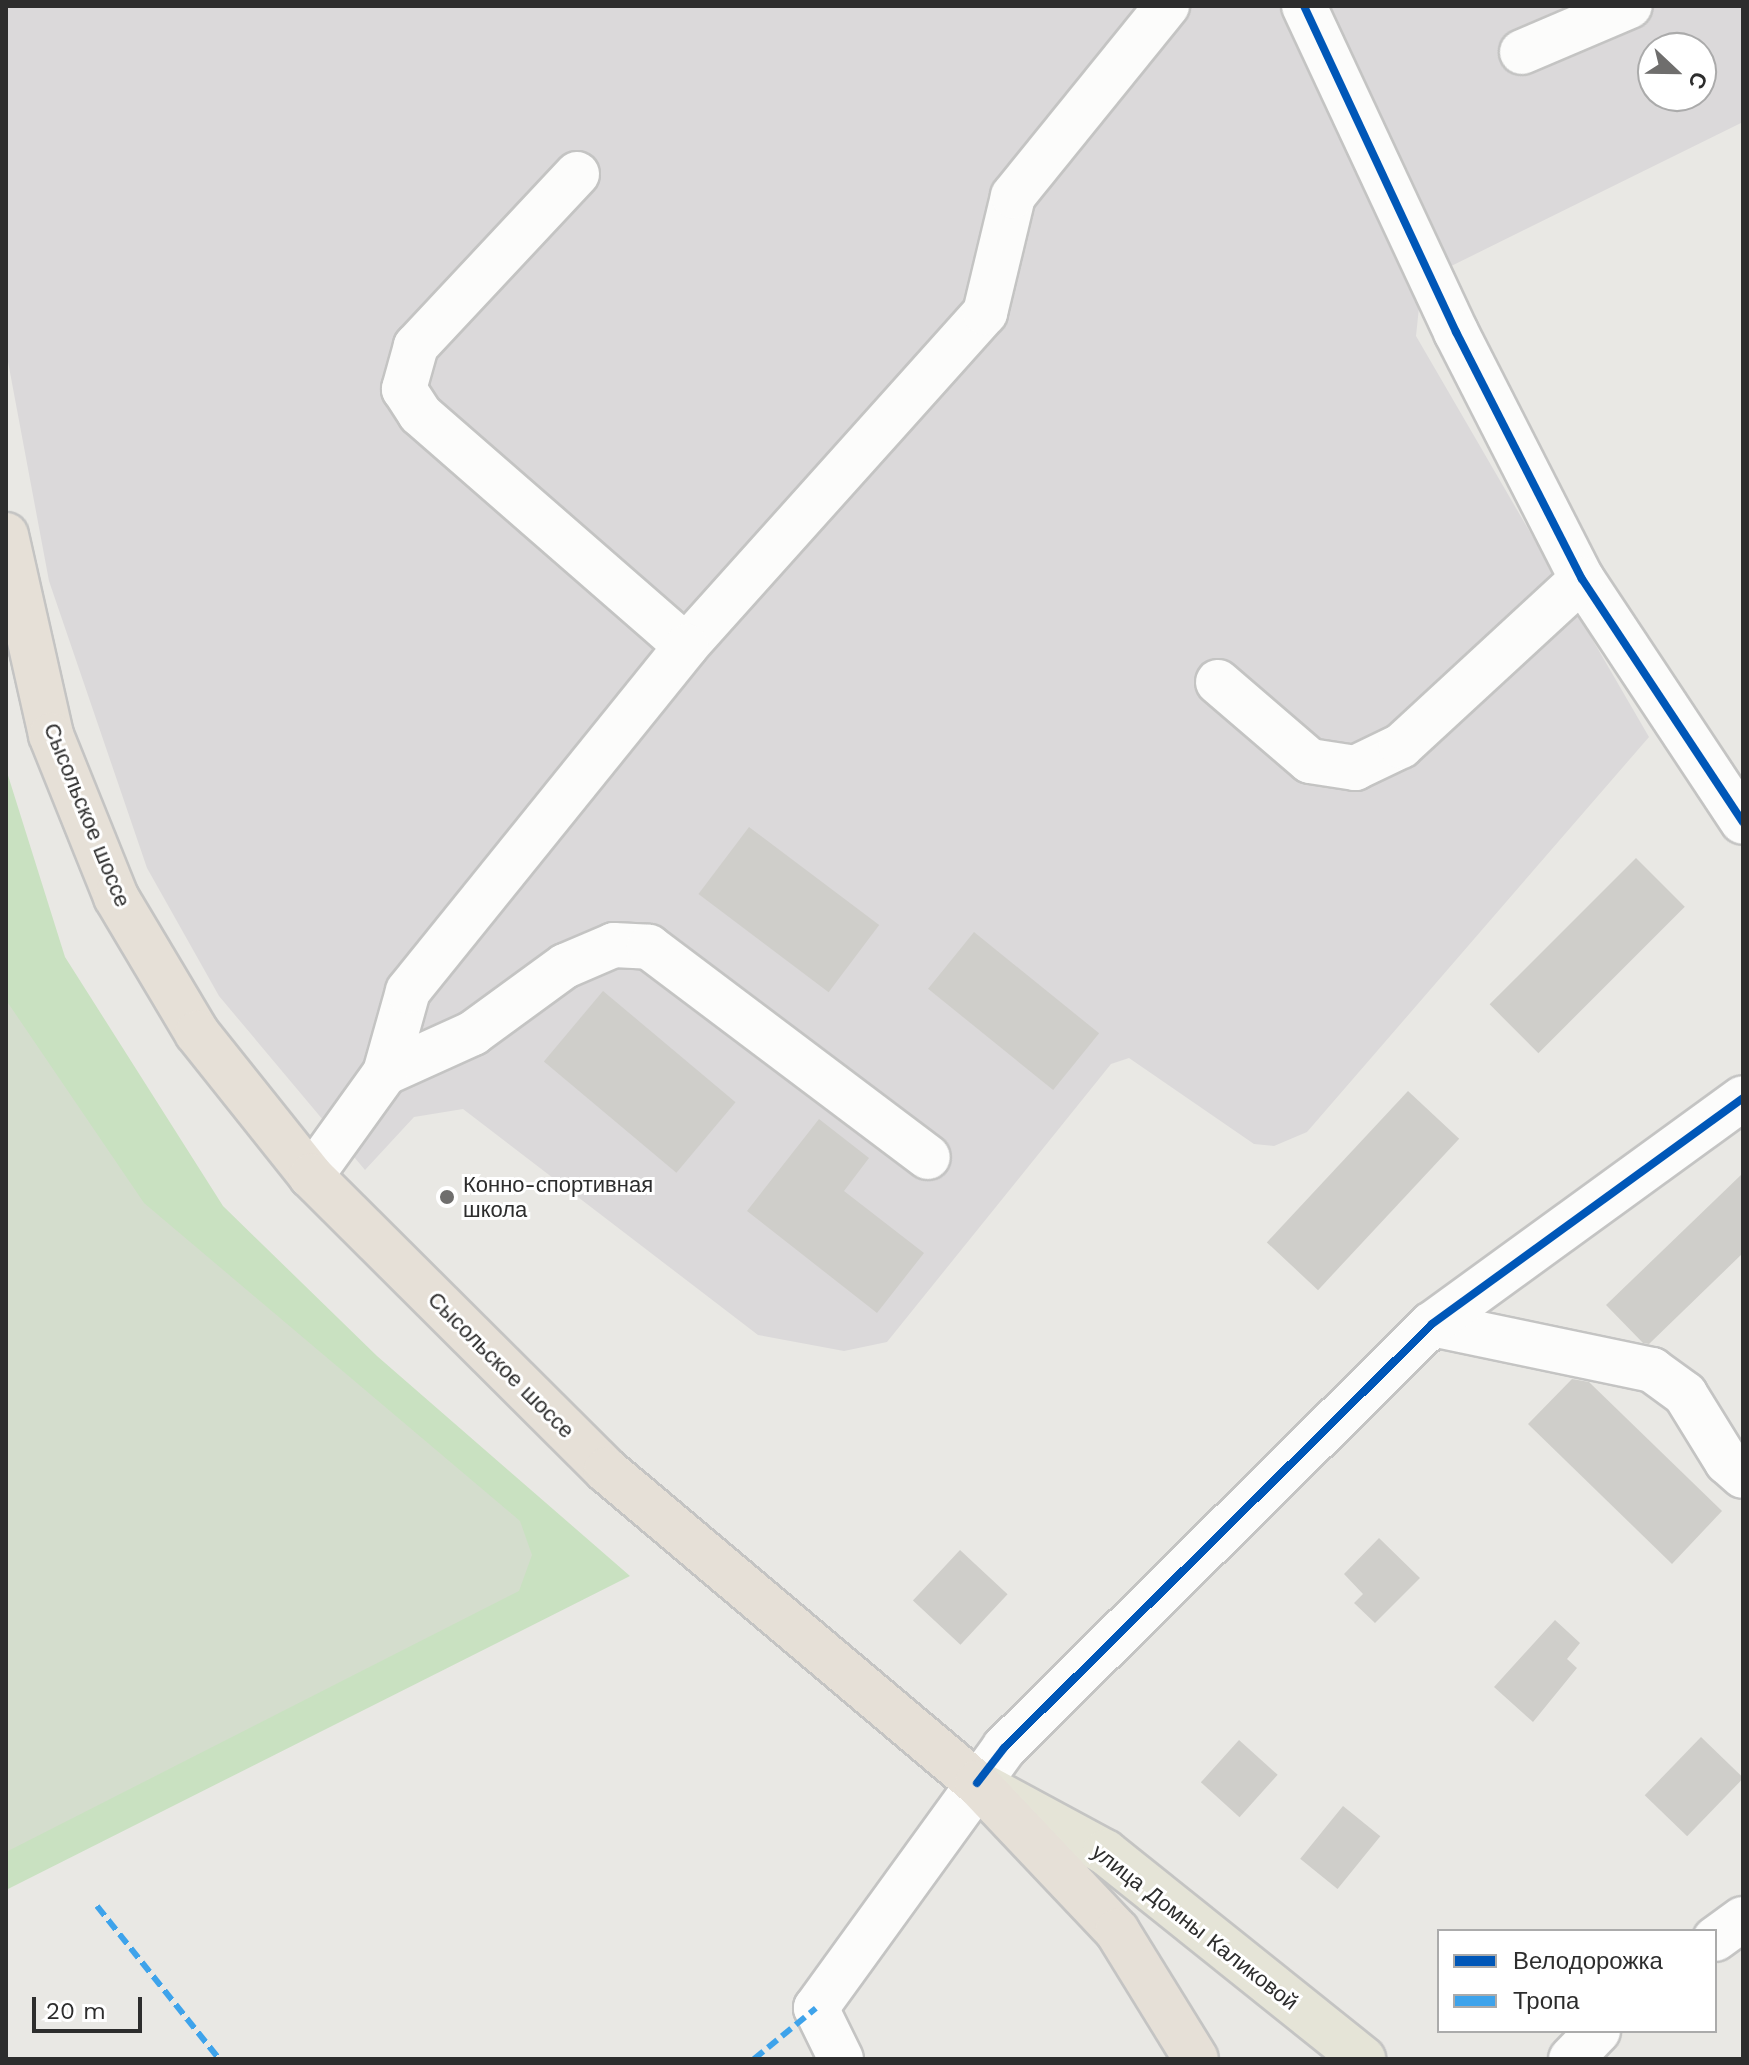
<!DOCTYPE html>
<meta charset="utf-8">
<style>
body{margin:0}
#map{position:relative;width:1749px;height:2065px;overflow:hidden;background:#e9e8e4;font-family:"Work Sans",sans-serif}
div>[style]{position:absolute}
.industrial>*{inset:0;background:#dbd9da}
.green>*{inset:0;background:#c9e1c1}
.cemetery>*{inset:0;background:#d4ddcd}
.building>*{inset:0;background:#cfceca;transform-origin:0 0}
.roads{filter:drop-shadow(2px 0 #c4c4c3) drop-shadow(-2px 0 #c4c4c3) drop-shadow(0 2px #c4c4c3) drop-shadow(0 -2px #c4c4c3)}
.minor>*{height:44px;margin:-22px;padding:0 22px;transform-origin:22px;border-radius:22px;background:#fcfcfb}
.major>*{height:44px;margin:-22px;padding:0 22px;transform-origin:22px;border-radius:22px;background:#e5e4d7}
.highway>*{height:44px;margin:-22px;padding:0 22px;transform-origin:22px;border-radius:22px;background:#e6e0d7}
.quiet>*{height:6px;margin-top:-3px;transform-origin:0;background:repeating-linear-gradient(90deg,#3ea3eb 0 12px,transparent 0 18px)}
.cycleway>*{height:8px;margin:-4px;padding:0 4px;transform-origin:4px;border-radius:4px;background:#0057b8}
.dots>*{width:22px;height:22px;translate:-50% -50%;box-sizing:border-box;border:4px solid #fff;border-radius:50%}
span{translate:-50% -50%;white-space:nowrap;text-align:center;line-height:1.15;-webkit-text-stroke:6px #fff;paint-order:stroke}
.street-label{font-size:22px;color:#2d2d2d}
.poi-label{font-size:22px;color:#2d2d2d}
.left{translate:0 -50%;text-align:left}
.frame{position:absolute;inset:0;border:8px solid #2d2d2d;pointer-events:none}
.legend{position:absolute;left:1437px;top:1929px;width:280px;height:104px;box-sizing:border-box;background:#fff;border:2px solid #ababab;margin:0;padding:10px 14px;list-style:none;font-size:24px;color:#2d2d2d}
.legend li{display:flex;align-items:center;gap:16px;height:40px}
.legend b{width:40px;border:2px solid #ababab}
.north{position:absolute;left:1637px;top:32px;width:80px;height:80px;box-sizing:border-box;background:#fff;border:2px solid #ababab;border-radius:50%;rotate:112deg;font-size:22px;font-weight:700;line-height:32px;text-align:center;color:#2d2d2d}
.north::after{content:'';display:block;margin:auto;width:28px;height:36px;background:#6f6e6d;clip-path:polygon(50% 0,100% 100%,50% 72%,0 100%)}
.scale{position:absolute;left:32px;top:1997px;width:110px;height:36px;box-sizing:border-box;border:4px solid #2d2d2d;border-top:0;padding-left:10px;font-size:24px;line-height:28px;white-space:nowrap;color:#2d2d2d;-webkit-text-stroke:6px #fff;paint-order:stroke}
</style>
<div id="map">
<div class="industrial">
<i style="clip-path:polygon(evenodd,6px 6px,1743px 6px,1743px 122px,1435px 274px,1420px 298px,1416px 336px,1649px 737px,1307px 1132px,1274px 1146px,1254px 1144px,1129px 1058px,1111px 1064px,887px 1342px,844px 1351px,758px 1335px,463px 1109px,414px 1117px,365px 1170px,219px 996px,147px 868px,49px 581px,6px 351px,6px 6px,1653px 48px,1701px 48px,1701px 96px,1653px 96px,1653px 48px)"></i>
</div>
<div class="green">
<i style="clip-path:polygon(6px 769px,65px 957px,223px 1206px,377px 1356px,630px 1576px,6px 1890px)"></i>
</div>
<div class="cemetery">
<i style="clip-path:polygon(6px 1000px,144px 1203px,520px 1521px,532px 1555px,519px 1591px,6px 1852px)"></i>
</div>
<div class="building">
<i style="left:749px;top:827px;width:163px;height:84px;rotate:37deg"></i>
<i style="left:1636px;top:858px;width:69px;height:207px;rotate:45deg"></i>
<i style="left:974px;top:932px;width:161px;height:73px;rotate:39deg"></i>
<i style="left:603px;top:991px;width:173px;height:92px;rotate:40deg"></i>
<i style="left:1408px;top:1091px;width:70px;height:207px;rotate:43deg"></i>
<i style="clip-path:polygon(819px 1119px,869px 1158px,844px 1191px,924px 1253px,877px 1313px,747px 1211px)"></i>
<i style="clip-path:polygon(1743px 1173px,1743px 1253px,1649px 1344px,1643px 1343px,1606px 1305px)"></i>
<i style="clip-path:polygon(1572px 1379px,1589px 1382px,1722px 1511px,1672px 1564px,1528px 1424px)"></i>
<i style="clip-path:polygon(1379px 1538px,1420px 1578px,1375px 1623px,1354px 1603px,1363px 1594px,1344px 1574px)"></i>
<i style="left:960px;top:1550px;width:65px;height:69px;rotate:43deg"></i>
<i style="clip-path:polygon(1555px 1620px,1580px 1643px,1567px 1659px,1577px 1668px,1533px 1722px,1494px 1687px)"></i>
<i style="left:1701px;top:1737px;width:59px;height:81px;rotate:44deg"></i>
<i style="left:1239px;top:1740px;width:52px;height:57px;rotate:42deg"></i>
<i style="left:1343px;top:1806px;width:48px;height:68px;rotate:39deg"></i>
</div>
<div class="roads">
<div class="minor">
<i style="left:1304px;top:6px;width:360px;rotate:65deg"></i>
<i style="left:1456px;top:332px;width:277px;rotate:63deg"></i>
<i style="left:1582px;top:579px;width:291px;rotate:56.5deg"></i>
<i style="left:1522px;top:52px;width:117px;rotate:-23.1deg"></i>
<i style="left:577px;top:174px;width:236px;rotate:133.1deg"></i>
<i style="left:416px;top:346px;width:45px;rotate:105.6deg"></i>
<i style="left:404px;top:389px;width:30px;rotate:57deg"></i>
<i style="left:420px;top:414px;width:353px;rotate:41.1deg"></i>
<i style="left:686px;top:646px;width:448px;rotate:-48.1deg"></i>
<i style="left:985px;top:313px;width:120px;rotate:-76.5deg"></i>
<i style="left:1013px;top:196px;width:245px;rotate:-51deg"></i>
<i style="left:1218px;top:682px;width:121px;rotate:40.7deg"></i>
<i style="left:1310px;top:761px;width:46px;rotate:8.8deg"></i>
<i style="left:1355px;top:768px;width:51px;rotate:-25.6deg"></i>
<i style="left:1401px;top:746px;width:246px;rotate:-42.7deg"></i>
<i style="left:385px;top:1073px;width:97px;rotate:-24.4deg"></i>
<i style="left:473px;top:1033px;width:114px;rotate:-36.1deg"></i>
<i style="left:565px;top:966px;width:53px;rotate:-23.2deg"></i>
<i style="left:614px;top:945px;width:35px;rotate:3deg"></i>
<i style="left:649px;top:947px;width:349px;rotate:37deg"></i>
<i style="left:311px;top:1176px;width:127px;rotate:-54.3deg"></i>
<i style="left:385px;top:1073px;width:85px;rotate:-74.3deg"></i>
<i style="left:408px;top:991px;width:443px;rotate:-51.1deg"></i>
<i style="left:1432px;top:1324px;width:225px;rotate:11.8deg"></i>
<i style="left:1652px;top:1370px;width:41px;rotate:36deg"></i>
<i style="left:1685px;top:1394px;width:80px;rotate:58.3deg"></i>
<i style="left:1727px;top:1462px;width:21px;rotate:41deg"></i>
<i style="left:1715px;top:1939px;width:34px;rotate:-36deg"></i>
<i style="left:841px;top:2059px;width:57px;rotate:-116.1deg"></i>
<i style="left:816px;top:2008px;width:321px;rotate:-54.1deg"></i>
<i style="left:1004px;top:1748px;width:602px;rotate:-44.73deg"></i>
<i style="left:1432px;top:1324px;width:384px;rotate:-36deg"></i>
<i style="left:1571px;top:2059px;width:39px;rotate:-46deg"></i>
</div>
<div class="major">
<i style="left:983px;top:1786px;width:139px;rotate:28.4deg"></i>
<i style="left:1105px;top:1852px;width:331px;rotate:38.7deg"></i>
</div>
<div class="highway">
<i style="left:6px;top:535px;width:205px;rotate:77.3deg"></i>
<i style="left:51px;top:735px;width:175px;rotate:68.1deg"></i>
<i style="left:116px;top:897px;width:158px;rotate:59.2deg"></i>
<i style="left:197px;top:1033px;width:183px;rotate:51.4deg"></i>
<i style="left:311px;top:1176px;width:416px;rotate:44.9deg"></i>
<i style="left:606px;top:1470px;width:485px;rotate:40.2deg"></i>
<i style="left:977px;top:1783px;width:204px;rotate:46.6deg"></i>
<i style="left:1117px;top:1931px;width:150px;rotate:58.3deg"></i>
</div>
</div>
<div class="quiet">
<i style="left:97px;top:1906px;width:196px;rotate:51.4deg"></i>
<i style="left:754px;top:2059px;width:80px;rotate:-39.4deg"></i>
</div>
<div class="cycleway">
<i style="left:1304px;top:6px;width:360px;rotate:65deg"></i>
<i style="left:1456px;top:332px;width:277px;rotate:63deg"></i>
<i style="left:1582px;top:579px;width:291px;rotate:56.5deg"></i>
<i style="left:977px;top:1783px;width:44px;rotate:-52.4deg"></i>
<i style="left:1004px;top:1748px;width:602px;rotate:-44.73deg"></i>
<i style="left:1432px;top:1324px;width:384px;rotate:-36deg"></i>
</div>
<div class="dots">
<i style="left:447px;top:1197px;background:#6f6e6d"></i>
</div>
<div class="street-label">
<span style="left:87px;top:815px;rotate:68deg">Сысольское шоссе</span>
<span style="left:501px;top:1365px;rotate:45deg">Сысольское шоссе</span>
<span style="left:1195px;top:1927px;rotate:38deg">улица Домны Каликовой</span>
</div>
<div class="poi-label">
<span class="left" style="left:463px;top:1197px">Конно-спортивная<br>школа</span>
</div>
<div class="frame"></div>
<ul class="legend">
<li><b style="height:10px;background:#0057b8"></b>Велодорожка</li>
<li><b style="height:10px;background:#3ea3eb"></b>Тропа</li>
</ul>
<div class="north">С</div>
<div class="scale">20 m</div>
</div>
